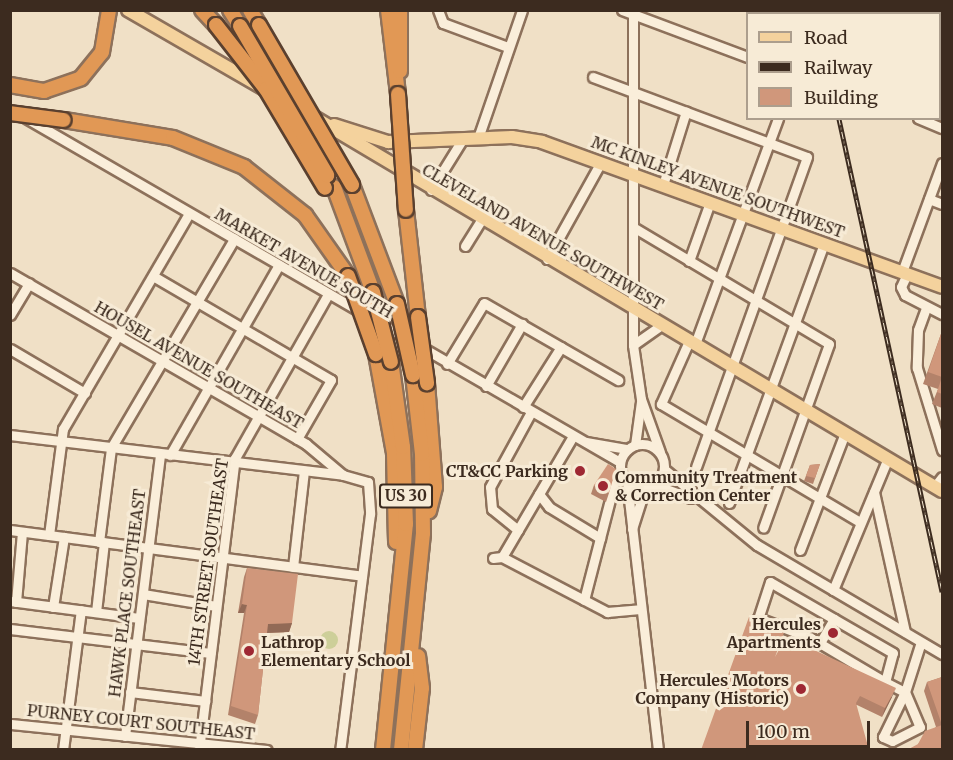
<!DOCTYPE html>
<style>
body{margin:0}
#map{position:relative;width:953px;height:760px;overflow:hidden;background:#f0e0c6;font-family:Merriweather,serif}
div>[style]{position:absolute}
.green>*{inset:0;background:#cdcf99}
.round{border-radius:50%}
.roads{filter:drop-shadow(2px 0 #8d715b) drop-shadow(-2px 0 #8d715b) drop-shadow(0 2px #8d715b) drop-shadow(0 -2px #8d715b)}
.minor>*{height:9px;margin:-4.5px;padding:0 4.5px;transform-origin:4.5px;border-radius:4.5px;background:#faeeda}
.minor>.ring{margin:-4.5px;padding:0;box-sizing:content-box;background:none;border:9px solid #faeeda;border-radius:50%}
.major>*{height:12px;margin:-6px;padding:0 6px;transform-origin:6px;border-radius:6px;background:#f4d29d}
.highway>*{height:14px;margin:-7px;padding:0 7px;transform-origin:7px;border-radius:7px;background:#e19855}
.rail>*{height:4.5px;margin-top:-2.25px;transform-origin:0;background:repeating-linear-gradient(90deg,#f7ebd6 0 7px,#3c2b1f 0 14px);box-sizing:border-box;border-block:2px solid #3c2b1f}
.bridges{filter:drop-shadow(2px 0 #5a402f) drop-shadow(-2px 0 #5a402f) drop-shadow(0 2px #5a402f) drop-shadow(0 -2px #5a402f)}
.highway-bridge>*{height:14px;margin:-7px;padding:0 7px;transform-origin:7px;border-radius:7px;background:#e19855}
.wall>*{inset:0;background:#b3826a}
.shaded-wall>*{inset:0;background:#926a56}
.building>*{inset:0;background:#d0977b}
.dots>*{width:16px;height:16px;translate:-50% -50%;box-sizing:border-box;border:3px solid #f7ebd6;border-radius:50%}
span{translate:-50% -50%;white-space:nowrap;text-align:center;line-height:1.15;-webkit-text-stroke:6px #f7ebd6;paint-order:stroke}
.shield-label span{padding:2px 4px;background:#f7ebd6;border:2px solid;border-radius:4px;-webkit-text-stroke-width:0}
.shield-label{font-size:15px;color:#3c2b1f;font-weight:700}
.street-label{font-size:16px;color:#3c2b1f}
.poi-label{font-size:16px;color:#3c2b1f;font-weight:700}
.right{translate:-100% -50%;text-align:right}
.left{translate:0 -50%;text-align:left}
.frame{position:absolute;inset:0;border:12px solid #3c2b1f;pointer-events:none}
.legend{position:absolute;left:746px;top:12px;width:195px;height:108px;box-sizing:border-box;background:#f7ebd6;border:2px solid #ac9e8d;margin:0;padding:8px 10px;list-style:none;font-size:18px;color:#3c2b1f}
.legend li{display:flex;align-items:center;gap:12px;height:30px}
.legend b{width:30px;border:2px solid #ac9e8d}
.scale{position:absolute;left:746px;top:721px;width:124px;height:27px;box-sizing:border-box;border:3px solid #3c2b1f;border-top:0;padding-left:8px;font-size:18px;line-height:21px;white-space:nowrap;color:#3c2b1f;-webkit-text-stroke:4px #f7ebd6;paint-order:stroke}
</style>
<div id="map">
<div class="green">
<i class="round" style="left:320px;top:631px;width:18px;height:18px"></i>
</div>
<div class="roads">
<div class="minor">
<i style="left:438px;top:10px;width:14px;rotate:69deg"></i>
<i style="left:443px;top:23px;width:69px;rotate:20.3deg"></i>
<i style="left:622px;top:10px;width:134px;rotate:20.5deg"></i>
<i style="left:633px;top:10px;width:335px;rotate:90deg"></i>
<i style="left:633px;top:345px;width:55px;rotate:81.6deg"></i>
<i style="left:641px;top:399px;width:56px;rotate:70.3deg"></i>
<i style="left:940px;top:21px;width:3px;rotate:-45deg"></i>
<i style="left:593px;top:77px;width:228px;rotate:20.5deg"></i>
<i style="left:807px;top:157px;width:329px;rotate:109.7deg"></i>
<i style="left:26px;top:118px;width:686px;rotate:30.08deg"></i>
<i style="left:918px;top:118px;width:26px;rotate:23deg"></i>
<i style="left:478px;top:138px;width:135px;rotate:-71deg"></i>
<i style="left:663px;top:185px;width:77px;rotate:-72.7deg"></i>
<i style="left:431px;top:190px;width:59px;rotate:-58.2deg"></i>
<i style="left:929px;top:199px;width:14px;rotate:21deg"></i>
<i style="left:633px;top:227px;width:228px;rotate:30.8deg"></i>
<i style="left:829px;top:344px;width:195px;rotate:109.7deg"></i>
<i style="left:465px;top:246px;width:31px;rotate:-58deg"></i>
<i style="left:547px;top:259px;width:111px;rotate:-60.9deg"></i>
<i style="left:689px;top:261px;width:63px;rotate:-70.4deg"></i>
<i style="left:902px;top:272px;width:116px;rotate:-69.8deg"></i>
<i style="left:10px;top:273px;width:342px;rotate:30deg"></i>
<i style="left:306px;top:444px;width:48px;rotate:40deg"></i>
<i style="left:343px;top:475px;width:26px;rotate:16deg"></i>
<i style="left:368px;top:482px;width:32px;rotate:86deg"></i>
<i style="left:370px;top:514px;width:238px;rotate:97.2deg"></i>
<i style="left:907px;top:274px;width:14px;rotate:115deg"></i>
<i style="left:901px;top:287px;width:9px;rotate:63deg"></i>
<i style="left:905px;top:295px;width:42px;rotate:27.2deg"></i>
<i style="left:153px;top:276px;width:206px;rotate:30.3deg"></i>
<i style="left:331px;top:380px;width:68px;rotate:120deg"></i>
<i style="left:926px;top:308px;width:23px;rotate:110deg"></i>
<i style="left:918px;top:330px;width:38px;rotate:92deg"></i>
<i style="left:917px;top:368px;width:86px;rotate:73deg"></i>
<i style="left:10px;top:315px;width:37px;rotate:-59deg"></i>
<i style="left:689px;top:341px;width:69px;rotate:114deg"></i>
<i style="left:661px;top:404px;width:229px;rotate:30.7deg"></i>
<i style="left:695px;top:344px;width:241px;rotate:-69.8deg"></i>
<i style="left:633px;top:345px;width:35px;rotate:-35deg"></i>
<i style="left:10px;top:349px;width:87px;rotate:30.4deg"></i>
<i style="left:447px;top:364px;width:71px;rotate:-58.8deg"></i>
<i style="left:484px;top:303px;width:155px;rotate:29.9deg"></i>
<i style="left:486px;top:386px;width:72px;rotate:-59.9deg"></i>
<i style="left:523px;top:407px;width:71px;rotate:-57.7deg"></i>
<i style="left:10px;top:435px;width:335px;rotate:6.8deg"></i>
<i style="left:586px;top:442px;width:42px;rotate:9.7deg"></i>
<i class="ring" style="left:620px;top:444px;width:35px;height:35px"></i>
<i style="left:635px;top:445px;width:43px;rotate:-82.1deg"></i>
<i style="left:170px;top:455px;width:219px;rotate:-60.2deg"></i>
<i style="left:664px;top:469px;width:120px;rotate:39.3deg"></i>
<i style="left:757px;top:545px;width:215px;rotate:30.5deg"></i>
<i style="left:627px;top:482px;width:270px;rotate:83.4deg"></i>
<i style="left:655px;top:485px;width:38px;rotate:20deg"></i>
<i style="left:935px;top:486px;width:11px;rotate:-52deg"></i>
<i style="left:874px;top:492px;width:143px;rotate:77.5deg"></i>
<i style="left:539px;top:494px;width:16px;rotate:52deg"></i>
<i style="left:549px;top:507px;width:60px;rotate:31.3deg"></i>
<i style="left:729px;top:503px;width:276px;rotate:-69.9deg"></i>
<i style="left:632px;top:529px;width:43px;rotate:-72.4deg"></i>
<i style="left:10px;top:530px;width:355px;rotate:7.4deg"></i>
<i style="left:518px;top:530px;width:33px;rotate:-141deg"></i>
<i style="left:492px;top:509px;width:22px;rotate:-95deg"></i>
<i style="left:490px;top:487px;width:85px;rotate:-61.3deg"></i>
<i style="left:49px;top:535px;width:107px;rotate:-82.5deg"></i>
<i style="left:63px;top:429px;width:250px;rotate:-59.7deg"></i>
<i style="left:99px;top:542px;width:95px;rotate:-82.7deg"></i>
<i style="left:111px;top:448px;width:243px;rotate:-59.5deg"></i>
<i style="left:800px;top:550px;width:125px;rotate:-69deg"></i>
<i style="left:502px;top:557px;width:140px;rotate:-59.6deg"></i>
<i style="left:493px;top:558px;width:9px;rotate:-6deg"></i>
<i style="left:502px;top:557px;width:119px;rotate:27.6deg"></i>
<i style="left:607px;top:612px;width:33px;rotate:-5deg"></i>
<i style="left:293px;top:567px;width:97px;rotate:-83.5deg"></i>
<i style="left:833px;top:590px;width:143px;rotate:-67.4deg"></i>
<i style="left:143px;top:594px;width:74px;rotate:9.3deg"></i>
<i style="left:584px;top:600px;width:120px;rotate:-75.5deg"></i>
<i style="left:10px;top:601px;width:130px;rotate:7.5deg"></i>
<i style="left:16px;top:602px;width:70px;rotate:-85.1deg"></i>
<i style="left:53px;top:607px;width:71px;rotate:-81.1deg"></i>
<i style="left:96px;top:612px;width:70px;rotate:-83.5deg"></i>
<i style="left:10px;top:629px;width:202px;rotate:6.8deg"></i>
<i style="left:820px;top:643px;width:28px;rotate:-60deg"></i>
<i style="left:885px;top:682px;width:30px;rotate:-75deg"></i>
<i style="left:893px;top:653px;width:142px;rotate:-150deg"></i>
<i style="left:770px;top:582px;width:38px;rotate:108deg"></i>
<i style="left:758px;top:618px;width:57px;rotate:20.7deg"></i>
<i style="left:811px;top:638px;width:86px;rotate:30.7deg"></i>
<i style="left:885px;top:682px;width:22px;rotate:27deg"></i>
<i style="left:905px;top:692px;width:52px;rotate:-72.3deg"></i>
<i style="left:130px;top:692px;width:76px;rotate:6.8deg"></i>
<i style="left:905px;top:692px;width:38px;rotate:67deg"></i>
<i style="left:920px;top:727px;width:31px;rotate:153deg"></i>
<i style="left:892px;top:741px;width:10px;rotate:-156deg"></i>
<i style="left:883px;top:737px;width:50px;rotate:-63.9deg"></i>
<i style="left:11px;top:724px;width:257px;rotate:5.8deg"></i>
<i style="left:125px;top:736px;width:284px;rotate:-82.9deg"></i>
<i style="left:63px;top:750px;width:141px;rotate:-82.7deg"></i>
<i style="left:199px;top:750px;width:294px;rotate:-83deg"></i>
<i style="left:235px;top:458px;width:189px;rotate:-60.4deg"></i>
</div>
<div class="major">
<i style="left:128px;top:10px;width:158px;rotate:30deg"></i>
<i style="left:280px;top:97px;width:770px;rotate:30.76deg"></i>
<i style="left:334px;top:125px;width:57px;rotate:17.5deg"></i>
<i style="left:388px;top:142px;width:124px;rotate:-2.3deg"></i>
<i style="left:512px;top:137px;width:30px;rotate:9deg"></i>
<i style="left:542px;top:142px;width:425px;rotate:19.9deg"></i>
</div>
<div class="highway">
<i style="left:202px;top:10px;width:21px;rotate:47deg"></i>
<i style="left:230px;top:10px;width:19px;rotate:58deg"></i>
<i style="left:250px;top:10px;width:17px;rotate:59deg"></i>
<i style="left:388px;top:10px;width:85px;rotate:83.2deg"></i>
<i style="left:400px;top:71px;width:61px;rotate:-90deg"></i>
<i style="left:10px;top:85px;width:35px;rotate:10deg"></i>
<i style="left:44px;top:91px;width:39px;rotate:-19deg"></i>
<i style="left:81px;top:78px;width:33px;rotate:-51deg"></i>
<i style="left:102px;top:52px;width:43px;rotate:-80.5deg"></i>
<i style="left:64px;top:120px;width:110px;rotate:9.4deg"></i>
<i style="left:173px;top:138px;width:77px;rotate:22.2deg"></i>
<i style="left:244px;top:167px;width:78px;rotate:38.2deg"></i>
<i style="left:305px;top:215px;width:75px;rotate:54.8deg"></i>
<i style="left:352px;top:185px;width:127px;rotate:69.3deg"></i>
<i style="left:334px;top:187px;width:112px;rotate:69.6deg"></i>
<i style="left:406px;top:210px;width:108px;rotate:83.6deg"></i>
<i style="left:376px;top:354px;width:101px;rotate:79.7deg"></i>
<i style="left:394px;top:453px;width:89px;rotate:88.7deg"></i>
<i style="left:427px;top:383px;width:104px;rotate:85.6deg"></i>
<i style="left:435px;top:487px;width:25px;rotate:104deg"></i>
<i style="left:383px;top:750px;width:227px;rotate:-84.2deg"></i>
<i style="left:406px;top:524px;width:77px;rotate:-92.2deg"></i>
<i style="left:403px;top:447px;width:86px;rotate:-98deg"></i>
<i style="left:401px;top:750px;width:218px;rotate:-84.2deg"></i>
<i style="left:423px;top:533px;width:79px;rotate:-90.7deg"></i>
<i style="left:422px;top:454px;width:80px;rotate:-96.5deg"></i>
<i style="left:415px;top:750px;width:62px;rotate:-83.6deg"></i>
<i style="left:422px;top:688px;width:32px;rotate:-97deg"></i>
</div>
</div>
<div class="rail">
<i style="left:821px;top:10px;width:4px;rotate:76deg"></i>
<i style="left:839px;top:118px;width:485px;rotate:77.7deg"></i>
</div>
<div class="bridges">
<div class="highway-bridge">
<i style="left:216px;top:25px;width:81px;rotate:52deg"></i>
<i style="left:266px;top:89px;width:115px;rotate:59.2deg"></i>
<i style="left:259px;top:25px;width:185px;rotate:59.8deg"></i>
<i style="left:240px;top:26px;width:173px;rotate:59.7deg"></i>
<i style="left:398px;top:94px;width:116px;rotate:86.1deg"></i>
<i style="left:10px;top:113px;width:54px;rotate:7.4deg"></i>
<i style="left:348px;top:276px;width:83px;rotate:70.3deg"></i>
<i style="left:373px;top:292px;width:72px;rotate:75.6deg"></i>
<i style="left:397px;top:304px;width:73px;rotate:77.3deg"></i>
<i style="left:418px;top:317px;width:67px;rotate:82.2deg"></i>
</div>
</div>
<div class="wall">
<i style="clip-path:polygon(942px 331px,942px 408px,932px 404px,938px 389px,923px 384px)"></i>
<i style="clip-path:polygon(820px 464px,813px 484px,804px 481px,810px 465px)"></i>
<i style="clip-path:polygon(594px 485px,609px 493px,606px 502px,591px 494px)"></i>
<i style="clip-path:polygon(247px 568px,292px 623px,289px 632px,267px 633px,258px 715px,255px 724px,228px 715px,244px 613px,238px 613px,244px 577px)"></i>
<i style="clip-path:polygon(775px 657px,892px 697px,882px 717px,857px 705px,701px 750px)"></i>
<i style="clip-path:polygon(942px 677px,942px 750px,918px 744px,936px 727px,924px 691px,927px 682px)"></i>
</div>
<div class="shaded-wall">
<i style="clip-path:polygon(242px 604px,247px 605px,244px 613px,238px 613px)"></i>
<i style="clip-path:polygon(292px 623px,289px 632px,265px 633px,268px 624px)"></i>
<i style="clip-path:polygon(896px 688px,892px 697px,882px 717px,885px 708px)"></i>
</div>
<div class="building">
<i style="clip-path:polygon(942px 331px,942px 394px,937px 392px,942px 377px,928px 372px)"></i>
<i style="clip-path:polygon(608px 464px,616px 469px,609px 493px,594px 485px)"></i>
<i style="clip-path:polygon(820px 464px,815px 478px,806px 476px,810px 465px)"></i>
<i style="clip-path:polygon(247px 568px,298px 574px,292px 623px,268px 624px,258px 715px,231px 706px,247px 605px,242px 604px)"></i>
<i style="clip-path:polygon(749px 617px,785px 630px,775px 657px,786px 637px,896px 688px,885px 708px,860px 696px,856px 703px,869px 750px,701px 750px)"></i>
<i style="clip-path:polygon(942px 677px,942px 750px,907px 750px,918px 744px,925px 731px,942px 725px,927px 682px)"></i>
</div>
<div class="dots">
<i style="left:580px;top:471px;background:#9e2833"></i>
<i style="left:603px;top:486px;background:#9e2833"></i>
<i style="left:833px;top:633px;background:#9e2833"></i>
<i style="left:249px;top:651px;background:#9e2833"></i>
<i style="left:801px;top:689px;background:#9e2833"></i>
</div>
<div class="shield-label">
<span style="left:406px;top:496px">US 30</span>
</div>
<div class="street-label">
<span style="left:718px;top:187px;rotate:20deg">MC KINLEY AVENUE SOUTHWEST</span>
<span style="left:543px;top:237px;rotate:30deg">CLEVELAND AVENUE SOUTHWEST</span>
<span style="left:304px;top:263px;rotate:30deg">MARKET AVENUE SOUTH</span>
<span style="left:199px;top:365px;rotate:30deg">HOUSEL AVENUE SOUTHEAST</span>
<span style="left:208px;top:562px;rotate:-82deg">14TH STREET SOUTHEAST</span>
<span style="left:127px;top:593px;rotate:-83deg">HAWK PLACE SOUTHEAST</span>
<span style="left:141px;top:722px;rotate:6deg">PURNEY COURT SOUTHEAST</span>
</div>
<div class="poi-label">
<span class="right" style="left:568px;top:471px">CT&amp;CC Parking</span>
<span class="left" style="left:615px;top:486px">Community Treatment<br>&amp; Correction Center</span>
<span class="right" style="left:821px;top:633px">Hercules<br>Apartments</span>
<span class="left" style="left:261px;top:651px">Lathrop<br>Elementary School</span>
<span class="right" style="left:789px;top:689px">Hercules Motors<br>Company (Historic)</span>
</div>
<div class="frame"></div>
<ul class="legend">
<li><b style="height:8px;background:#f4d29d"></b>Road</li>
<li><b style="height:8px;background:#3c2b1f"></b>Railway</li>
<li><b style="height:16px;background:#d0977b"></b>Building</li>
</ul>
<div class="scale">100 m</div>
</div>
